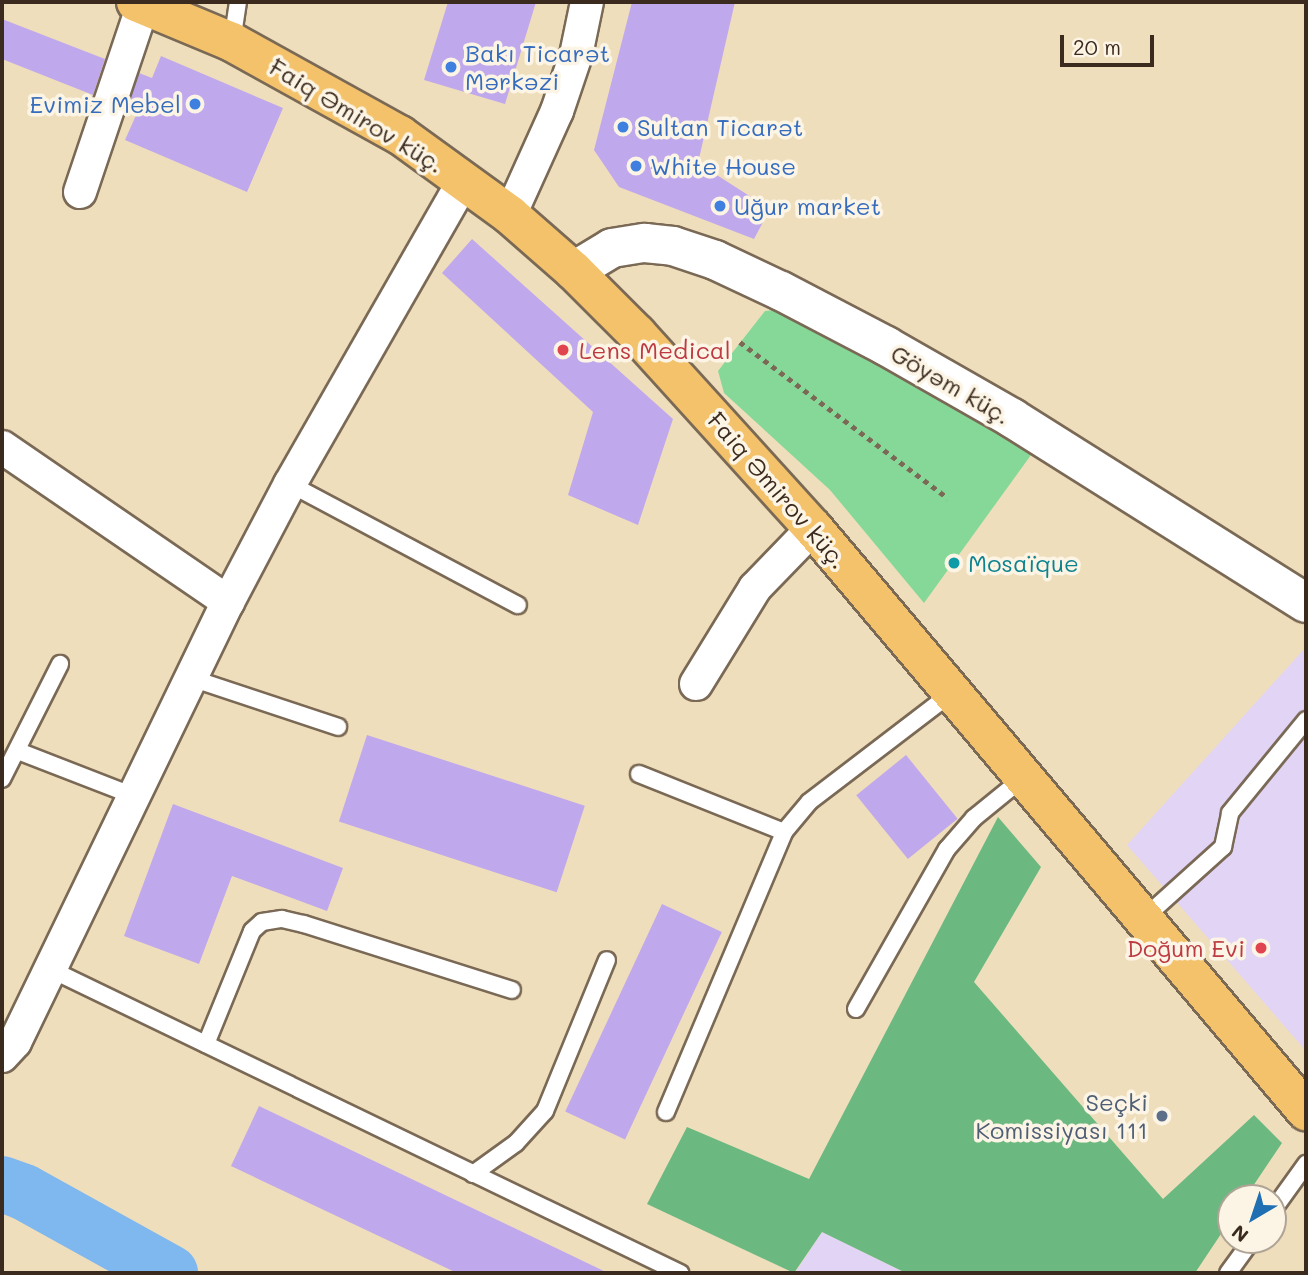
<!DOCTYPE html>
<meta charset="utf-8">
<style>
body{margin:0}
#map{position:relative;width:1308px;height:1275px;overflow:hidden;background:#efdebc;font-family:Mali,sans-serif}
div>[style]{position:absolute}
.built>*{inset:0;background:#e1d4f4}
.green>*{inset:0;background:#86d899}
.forest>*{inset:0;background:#6cb881}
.river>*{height:56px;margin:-28px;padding:0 28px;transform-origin:28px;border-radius:28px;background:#7fb7ef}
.building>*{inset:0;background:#c0a8ec;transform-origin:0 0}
.path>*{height:4.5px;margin-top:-2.25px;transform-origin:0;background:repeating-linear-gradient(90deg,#7a6955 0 5px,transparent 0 10px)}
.roads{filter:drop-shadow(2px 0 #7a6955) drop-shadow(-2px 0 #7a6955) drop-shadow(0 2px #7a6955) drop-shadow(0 -2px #7a6955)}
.service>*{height:16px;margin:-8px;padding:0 8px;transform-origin:8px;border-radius:8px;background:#fff}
.minor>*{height:32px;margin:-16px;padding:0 16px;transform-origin:16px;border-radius:16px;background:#fff}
.tertiary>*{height:38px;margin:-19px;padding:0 19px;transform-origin:19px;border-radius:19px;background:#fff}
.trunk>*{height:38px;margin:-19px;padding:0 19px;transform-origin:19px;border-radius:19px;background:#f3c26a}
.dots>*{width:19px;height:19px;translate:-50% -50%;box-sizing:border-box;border:4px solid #fcf5e5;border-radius:50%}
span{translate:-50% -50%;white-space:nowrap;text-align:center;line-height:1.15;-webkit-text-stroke:7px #fcf5e5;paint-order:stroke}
.shop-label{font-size:24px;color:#366cbe}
.left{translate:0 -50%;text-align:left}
.right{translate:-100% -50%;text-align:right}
.street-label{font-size:24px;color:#3b2a1e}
.health-label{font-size:24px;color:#be3a42}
.culture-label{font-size:24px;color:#0d838f}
.service-label{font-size:24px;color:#4e5e75}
.frame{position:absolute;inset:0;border:4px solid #3b2a1e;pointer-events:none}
.north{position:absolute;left:1217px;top:1184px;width:70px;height:70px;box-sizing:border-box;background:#fcf5e5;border:2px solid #afa495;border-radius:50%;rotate:219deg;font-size:19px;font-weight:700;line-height:28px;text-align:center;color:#3b2a1e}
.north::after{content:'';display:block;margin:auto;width:24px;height:32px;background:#1f6fb2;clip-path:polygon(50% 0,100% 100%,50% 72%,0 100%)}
.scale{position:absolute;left:1060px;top:35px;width:94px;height:32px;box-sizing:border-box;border:4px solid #3b2a1e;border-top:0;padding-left:9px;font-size:21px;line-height:24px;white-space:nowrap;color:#3b2a1e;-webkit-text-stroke:5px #fcf5e5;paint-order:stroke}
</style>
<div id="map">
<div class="built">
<i style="clip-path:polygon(1306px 647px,1306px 1051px,1127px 845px)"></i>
<i style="clip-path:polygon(822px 1232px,906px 1273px,795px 1273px)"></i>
</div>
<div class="green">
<i style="clip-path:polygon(786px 309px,1036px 448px,924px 603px,830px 490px,724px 393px,718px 371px,765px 311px)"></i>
</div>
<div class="forest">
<i style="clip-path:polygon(998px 817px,1041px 867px,974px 982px,1163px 1199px,1254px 1115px,1282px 1143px,1245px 1198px,1231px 1198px,1231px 1219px,1195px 1273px,906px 1273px,822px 1232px,794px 1273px,647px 1204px,687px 1127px,809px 1179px)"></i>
</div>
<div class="river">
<i style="left:2px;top:1184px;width:23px;rotate:20deg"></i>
<i style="left:24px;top:1192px;width:167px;rotate:29deg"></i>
</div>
<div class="building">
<i style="clip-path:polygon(448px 2px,536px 2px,505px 104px,424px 80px)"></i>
<i style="clip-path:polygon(632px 2px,735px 2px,698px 163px,770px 209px,754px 239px,619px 187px,594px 150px)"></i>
<i style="clip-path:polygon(2px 19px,105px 59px,93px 95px,2px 59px)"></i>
<i style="clip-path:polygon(161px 56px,283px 108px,247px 192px,125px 140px,137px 113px,127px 109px,139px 73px,152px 78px)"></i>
<i style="clip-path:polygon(472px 239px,673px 419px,638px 525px,568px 495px,593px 412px,442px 273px)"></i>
<i style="left:367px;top:735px;width:229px;height:91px;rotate:18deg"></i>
<i style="left:906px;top:755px;width:82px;height:64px;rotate:51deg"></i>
<i style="clip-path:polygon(173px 804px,343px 868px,327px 911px,232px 876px,199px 964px,124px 936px)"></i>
<i style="left:662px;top:904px;width:66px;height:229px;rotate:25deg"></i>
<i style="clip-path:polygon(259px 1106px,466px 1205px,608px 1273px,457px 1273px,231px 1166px)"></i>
</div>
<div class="path">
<i style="left:740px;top:342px;width:260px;rotate:36.9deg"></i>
</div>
<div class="roads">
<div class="service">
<i style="left:232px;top:42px;width:40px;rotate:-81.5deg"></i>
<i style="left:290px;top:484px;width:258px;rotate:28deg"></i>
<i style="left:191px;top:678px;width:155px;rotate:18.4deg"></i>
<i style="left:18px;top:751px;width:124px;rotate:21.2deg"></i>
<i style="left:639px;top:774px;width:156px;rotate:21.8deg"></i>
<i style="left:2px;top:779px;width:129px;rotate:-63.2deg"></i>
<i style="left:1143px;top:919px;width:108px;rotate:-42deg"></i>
<i style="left:1223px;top:847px;width:35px;rotate:-78deg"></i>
<i style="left:1230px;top:813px;width:120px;rotate:-50.7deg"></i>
<i style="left:50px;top:969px;width:700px;rotate:25.76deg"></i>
<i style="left:856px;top:1009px;width:184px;rotate:-60.4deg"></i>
<i style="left:947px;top:849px;width:41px;rotate:-48.9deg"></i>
<i style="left:974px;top:818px;width:63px;rotate:-39.2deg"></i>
<i style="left:206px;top:1044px;width:122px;rotate:-67.8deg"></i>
<i style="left:252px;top:931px;width:13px;rotate:-42deg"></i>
<i style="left:262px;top:922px;width:20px;rotate:-9deg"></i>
<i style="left:282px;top:919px;width:23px;rotate:13deg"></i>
<i style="left:304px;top:924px;width:218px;rotate:17.6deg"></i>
<i style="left:666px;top:1112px;width:304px;rotate:-67.1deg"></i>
<i style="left:784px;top:832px;width:39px;rotate:-50deg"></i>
<i style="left:809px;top:802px;width:181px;rotate:-37.4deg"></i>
<i style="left:473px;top:1174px;width:53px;rotate:-35.8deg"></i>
<i style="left:516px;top:1143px;width:43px;rotate:-47.8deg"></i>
<i style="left:545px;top:1111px;width:163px;rotate:-67.7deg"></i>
<i style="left:1273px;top:1210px;width:57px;rotate:-54.3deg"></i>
<i style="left:1228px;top:1273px;width:41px;rotate:-54deg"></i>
</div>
<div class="minor">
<i style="left:80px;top:192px;width:197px;rotate:-71.4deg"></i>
<i style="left:510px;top:215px;width:114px;rotate:-65.7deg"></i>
<i style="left:557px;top:111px;width:59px;rotate:-71.3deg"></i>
<i style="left:576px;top:55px;width:54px;rotate:-78.3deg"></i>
<i style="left:2px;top:447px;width:274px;rotate:34.4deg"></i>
<i style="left:696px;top:684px;width:113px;rotate:-58.4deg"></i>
<i style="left:755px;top:588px;width:83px;rotate:-46deg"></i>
<i style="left:2px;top:1056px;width:19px;rotate:-47deg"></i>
<i style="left:15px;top:1042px;width:489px;rotate:-64.2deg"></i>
<i style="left:228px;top:602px;width:133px;rotate:-62.3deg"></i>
<i style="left:290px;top:484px;width:350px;rotate:-60.2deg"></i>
</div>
<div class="tertiary">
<i style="left:574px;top:271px;width:44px;rotate:-31.2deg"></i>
<i style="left:612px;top:248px;width:33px;rotate:-9deg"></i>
<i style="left:645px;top:243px;width:28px;rotate:6deg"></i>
<i style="left:673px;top:246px;width:44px;rotate:18.4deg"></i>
<i style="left:715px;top:260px;width:73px;rotate:25.2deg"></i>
<i style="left:781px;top:291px;width:119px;rotate:27.6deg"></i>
<i style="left:886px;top:346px;width:145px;rotate:29.7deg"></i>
<i style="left:1012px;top:418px;width:347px;rotate:32.2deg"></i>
</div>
<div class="trunk">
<i style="left:136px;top:2px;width:104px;rotate:22.6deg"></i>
<i style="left:232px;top:42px;width:192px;rotate:29deg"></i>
<i style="left:400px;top:135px;width:136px;rotate:36deg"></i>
<i style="left:510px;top:215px;width:85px;rotate:41.2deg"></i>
<i style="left:574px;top:271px;width:89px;rotate:45deg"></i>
<i style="left:637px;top:334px;width:262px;rotate:47.8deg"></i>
<i style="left:813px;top:528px;width:764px;rotate:49.78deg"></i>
</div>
</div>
<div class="dots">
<i style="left:451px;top:67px;background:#3f7fe0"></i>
<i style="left:195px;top:104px;background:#3f7fe0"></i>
<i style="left:623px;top:127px;background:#3f7fe0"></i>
<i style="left:636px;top:166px;background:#3f7fe0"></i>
<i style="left:720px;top:206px;background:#3f7fe0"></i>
<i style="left:563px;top:350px;background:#e0444e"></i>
<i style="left:954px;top:563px;background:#0f9aa8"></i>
<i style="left:1261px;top:948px;background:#e0444e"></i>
<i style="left:1162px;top:1116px;background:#5c6f8a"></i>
</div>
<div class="shop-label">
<span class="left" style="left:465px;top:67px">Bakı Ticarət<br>Mərkəzi</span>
<span class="right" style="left:181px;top:104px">Evimiz Mebel</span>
<span class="left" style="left:637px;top:127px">Sultan Ticarət</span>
<span class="left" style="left:650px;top:166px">White House</span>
<span class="left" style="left:734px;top:206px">Uğur market</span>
</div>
<div class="street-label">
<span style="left:357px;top:115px;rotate:31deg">Faiq Əmirov küç.</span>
<span style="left:951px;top:384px;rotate:30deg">Göyəm küç.</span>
<span style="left:778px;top:490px;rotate:49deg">Faiq Əmirov küç.</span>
</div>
<div class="health-label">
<span class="left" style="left:579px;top:350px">Lens Medical</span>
<span class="right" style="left:1245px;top:948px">Doğum Evi</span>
</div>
<div class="culture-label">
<span class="left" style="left:968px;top:563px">Mosaïque</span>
</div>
<div class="service-label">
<span class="right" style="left:1148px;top:1116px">Seçki<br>Komissiyası 111</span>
</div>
<div class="frame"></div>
<div class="north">N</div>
<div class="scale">20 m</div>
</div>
